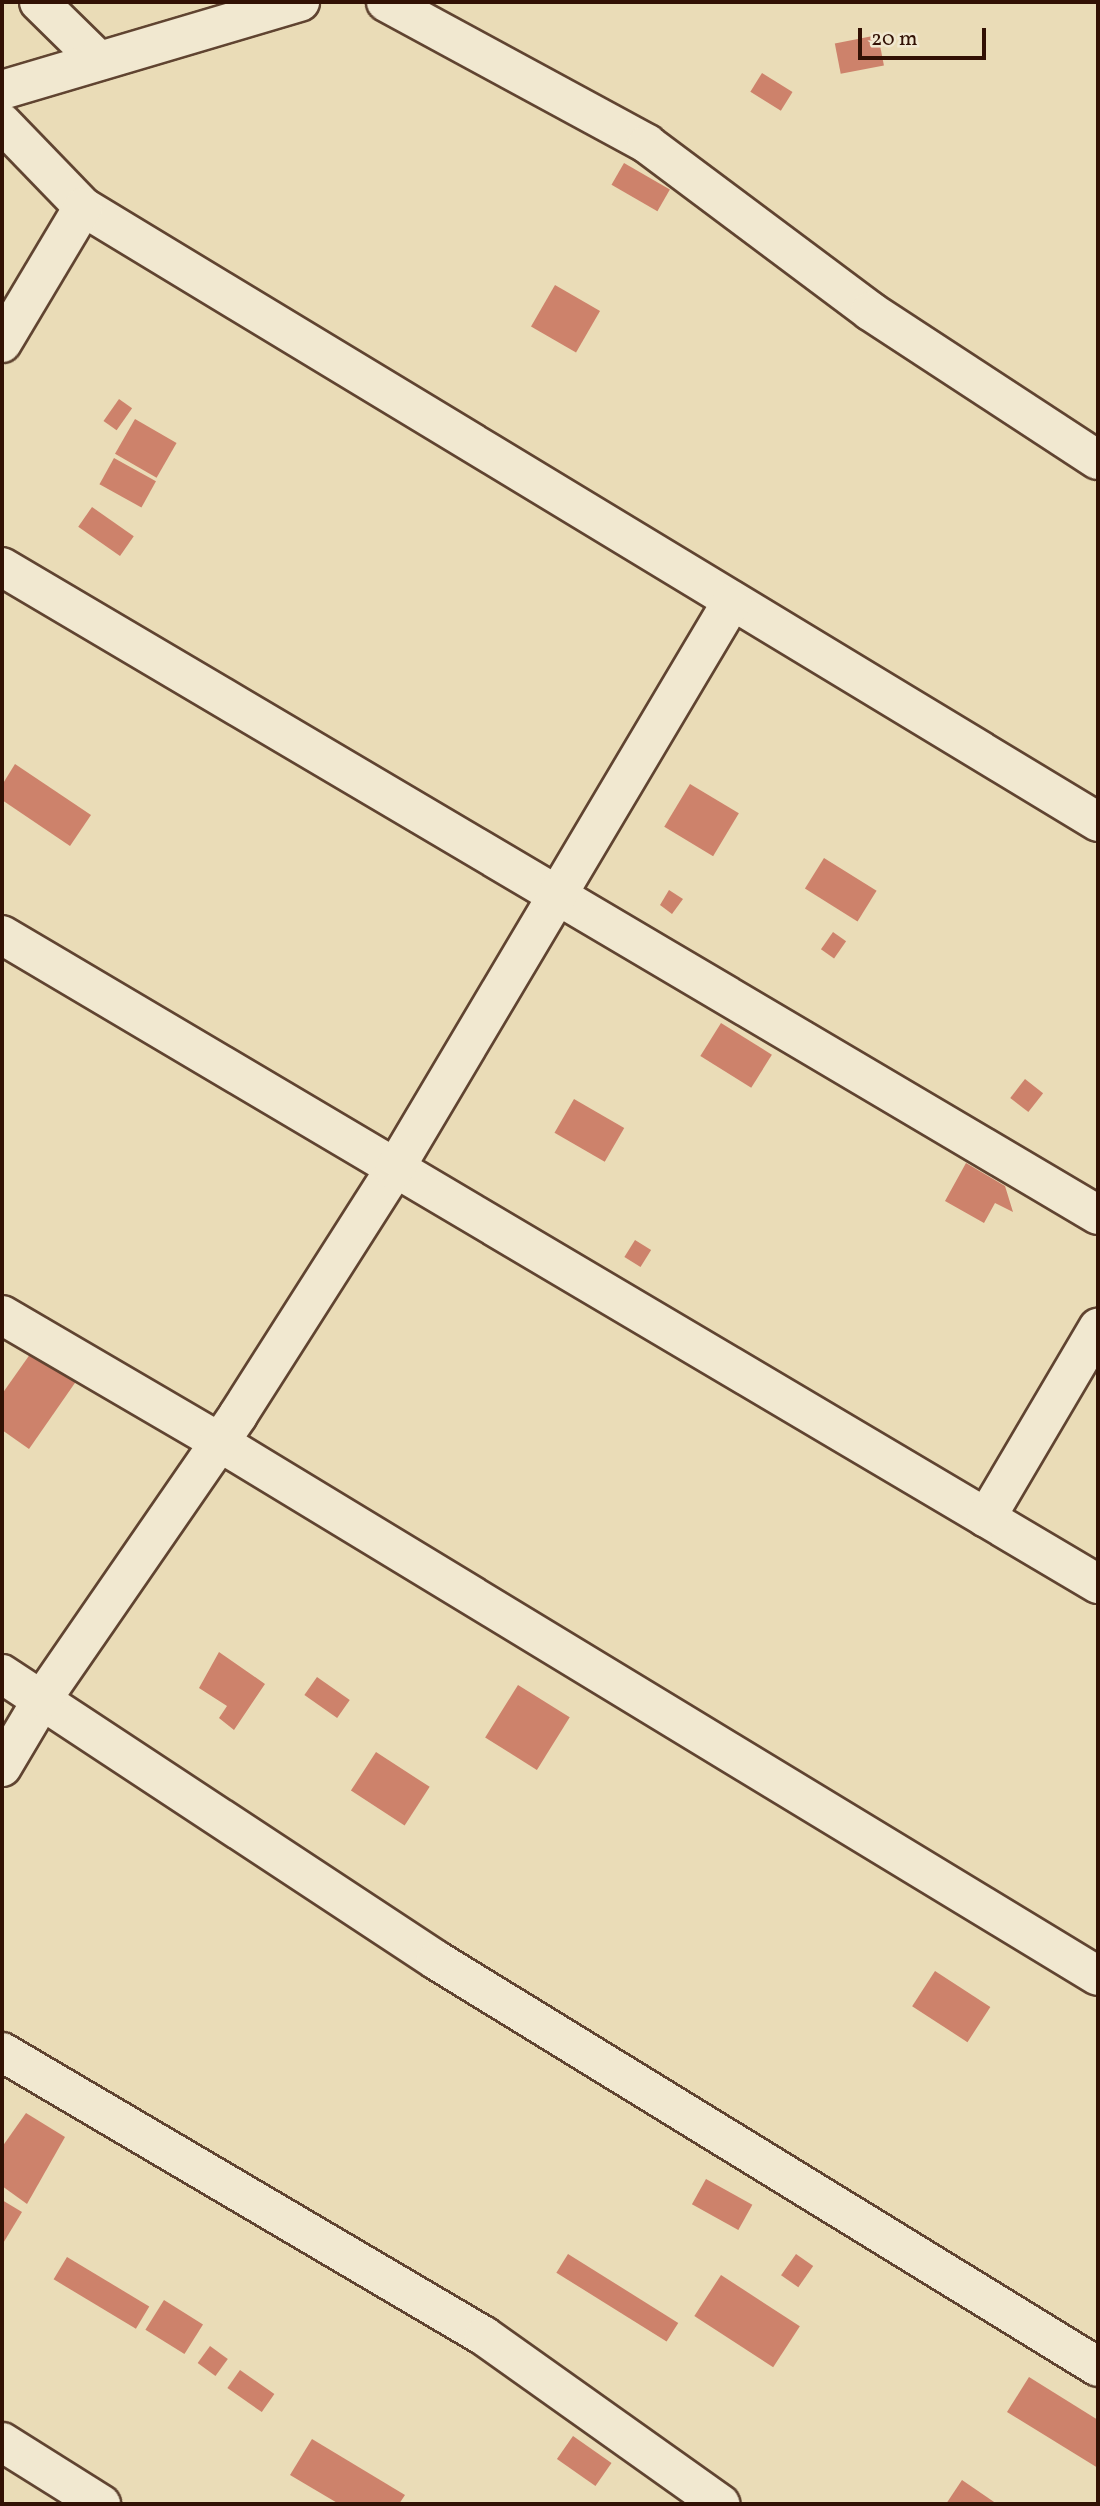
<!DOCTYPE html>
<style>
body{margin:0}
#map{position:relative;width:1100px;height:2506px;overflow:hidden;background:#eadcb7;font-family:Vollkorn,serif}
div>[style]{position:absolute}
.building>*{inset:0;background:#cd826b;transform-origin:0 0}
.roads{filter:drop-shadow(2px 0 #604431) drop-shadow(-2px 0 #604431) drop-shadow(0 2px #604431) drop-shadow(0 -2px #604431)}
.minor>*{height:38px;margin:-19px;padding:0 19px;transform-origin:19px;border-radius:19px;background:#f1e8d0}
span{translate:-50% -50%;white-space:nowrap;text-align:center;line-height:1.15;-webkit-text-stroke:5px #f1e8d0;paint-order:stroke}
.frame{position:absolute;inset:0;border:4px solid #321104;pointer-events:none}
.scale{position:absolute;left:858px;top:28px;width:128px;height:32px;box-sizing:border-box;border:4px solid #321104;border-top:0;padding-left:9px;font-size:21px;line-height:24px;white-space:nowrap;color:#321104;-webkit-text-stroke:5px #f1e8d0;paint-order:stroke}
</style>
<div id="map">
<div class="building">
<i style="left:878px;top:35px;width:31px;height:44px;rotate:79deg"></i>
<i style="left:762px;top:73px;width:36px;height:22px;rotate:32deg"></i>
<i style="left:624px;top:163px;width:53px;height:25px;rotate:30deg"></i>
<i style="left:555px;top:285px;width:52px;height:48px;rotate:30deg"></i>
<i style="left:119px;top:399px;width:16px;height:27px;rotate:35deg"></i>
<i style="left:135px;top:419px;width:48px;height:40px;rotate:30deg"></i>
<i style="left:114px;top:458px;width:48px;height:30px;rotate:29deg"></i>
<i style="left:92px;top:507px;width:51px;height:24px;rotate:35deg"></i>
<i style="clip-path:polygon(15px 764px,91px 815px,70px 846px,2px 800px,2px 785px)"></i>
<i style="left:690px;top:784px;width:57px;height:50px;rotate:31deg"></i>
<i style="left:824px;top:858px;width:62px;height:36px;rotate:32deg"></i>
<i style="clip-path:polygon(669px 890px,683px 899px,672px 914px,660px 905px)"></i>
<i style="left:833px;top:932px;width:16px;height:21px;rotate:35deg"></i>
<i style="left:721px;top:1023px;width:60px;height:39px;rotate:32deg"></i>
<i style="left:1025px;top:1079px;width:23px;height:24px;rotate:38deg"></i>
<i style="left:574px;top:1099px;width:58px;height:39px;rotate:30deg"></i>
<i style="clip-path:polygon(966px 1163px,1005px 1186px,1013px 1212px,995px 1203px,984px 1223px,945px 1201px)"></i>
<i style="left:635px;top:1240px;width:19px;height:20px;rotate:32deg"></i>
<i style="clip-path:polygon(33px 1350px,77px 1380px,29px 1449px,2px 1430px,2px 1394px)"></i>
<i style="clip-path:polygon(219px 1652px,265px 1684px,234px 1730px,219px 1718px,227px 1706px,199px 1688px)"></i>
<i style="left:317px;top:1677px;width:40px;height:22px;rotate:35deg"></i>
<i style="left:518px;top:1685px;width:61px;height:62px;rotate:32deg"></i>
<i style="left:376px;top:1752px;width:64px;height:46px;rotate:33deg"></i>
<i style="left:935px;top:1971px;width:66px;height:42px;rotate:33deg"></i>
<i style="clip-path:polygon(26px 2113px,65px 2137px,27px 2204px,2px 2186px,2px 2147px)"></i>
<i style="left:706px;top:2179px;width:53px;height:29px;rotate:29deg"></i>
<i style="clip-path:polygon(2px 2200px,22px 2212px,2px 2245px)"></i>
<i style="left:568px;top:2254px;width:130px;height:22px;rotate:32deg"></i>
<i style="left:796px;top:2254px;width:21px;height:26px;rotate:35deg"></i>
<i style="left:67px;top:2257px;width:96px;height:26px;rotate:31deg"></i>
<i style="left:721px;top:2275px;width:94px;height:49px;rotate:33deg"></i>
<i style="left:164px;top:2300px;width:46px;height:35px;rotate:32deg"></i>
<i style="left:210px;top:2346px;width:22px;height:21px;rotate:36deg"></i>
<i style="left:240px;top:2370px;width:42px;height:22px;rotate:35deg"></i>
<i style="clip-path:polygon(1029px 2377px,1098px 2420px,1098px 2468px,1007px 2412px)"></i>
<i style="left:573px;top:2436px;width:47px;height:28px;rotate:35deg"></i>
<i style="clip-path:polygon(312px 2439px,405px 2495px,399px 2504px,339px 2504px,290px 2475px)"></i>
<i style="clip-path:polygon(962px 2480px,997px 2504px,946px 2504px)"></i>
</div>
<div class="roads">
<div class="minor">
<i style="left:39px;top:2px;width:84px;rotate:44.5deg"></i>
<i style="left:386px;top:2px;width:297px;rotate:28.5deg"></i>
<i style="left:647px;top:144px;width:279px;rotate:36.8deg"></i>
<i style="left:870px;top:311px;width:272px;rotate:33.2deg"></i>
<i style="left:2px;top:90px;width:311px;rotate:-16.5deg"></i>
<i style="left:2px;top:123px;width:117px;rotate:46deg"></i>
<i style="left:83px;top:207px;width:1187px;rotate:31.21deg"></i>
<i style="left:2px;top:343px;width:158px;rotate:-59.2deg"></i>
<i style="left:2px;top:567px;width:1273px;rotate:30.59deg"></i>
<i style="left:2px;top:935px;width:1274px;rotate:30.63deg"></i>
<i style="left:2px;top:1315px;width:251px;rotate:30.3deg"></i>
<i style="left:219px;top:1442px;width:1028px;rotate:31.28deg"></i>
<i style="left:986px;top:1518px;width:221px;rotate:-59.5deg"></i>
<i style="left:2px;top:1674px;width:520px;rotate:33.38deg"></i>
<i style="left:436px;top:1960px;width:777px;rotate:31.58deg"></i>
<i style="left:2px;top:1767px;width:80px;rotate:-59.3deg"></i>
<i style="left:43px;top:1698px;width:344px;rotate:-55.4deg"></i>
<i style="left:238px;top:1415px;width:290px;rotate:-57.5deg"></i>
<i style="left:394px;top:1170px;width:662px;rotate:-59.29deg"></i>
<i style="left:2px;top:2052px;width:559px;rotate:30.51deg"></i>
<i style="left:484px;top:2336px;width:290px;rotate:35.4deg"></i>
<i style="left:2px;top:2442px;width:117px;rotate:32.1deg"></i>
</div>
</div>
<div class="frame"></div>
<div class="scale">20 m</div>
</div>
